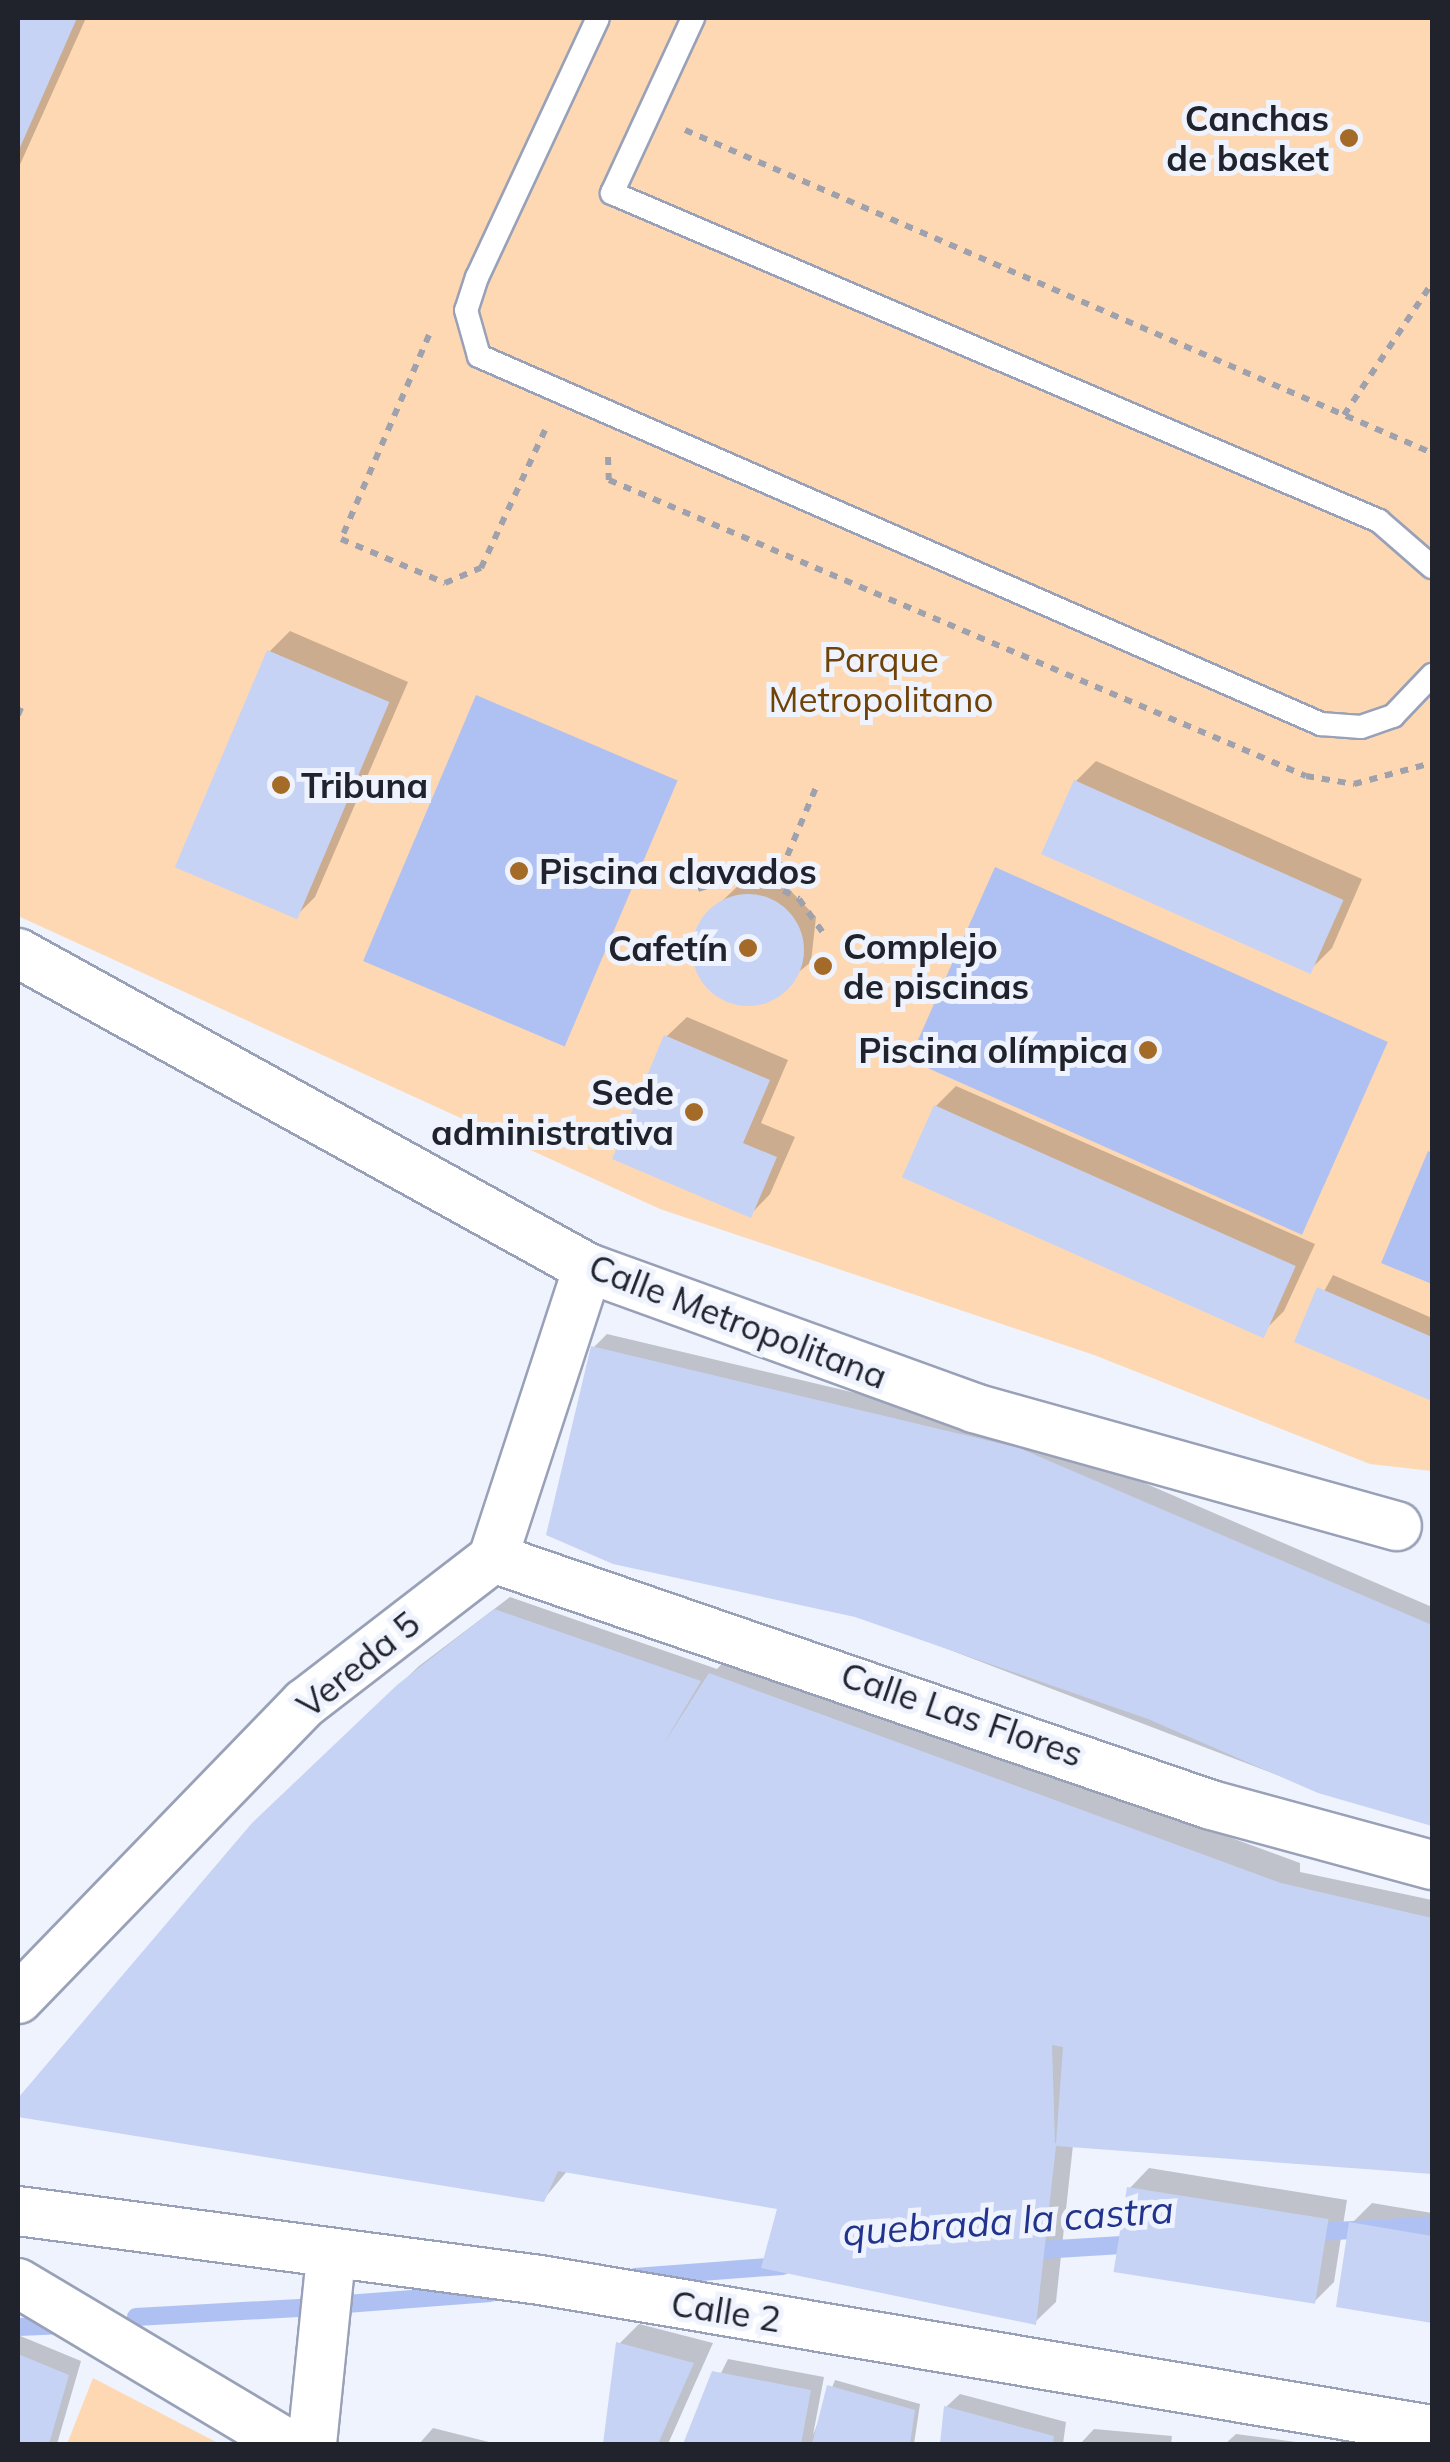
<!DOCTYPE html>
<meta charset="utf-8">
<style>
body{margin:0}
#map{position:relative;width:1450px;height:2462px;overflow:hidden;background:#eff3fd;font-family:Mulish,sans-serif}
div>[style]{position:absolute}
.green>*{inset:0;background:#fed8b2}
.water>*{inset:0;background:#afc1f2;transform-origin:0 0}
.shadow>*{inset:0;background:#0003}
.stream>*{height:18px;margin:-9px;padding:0 9px;transform-origin:9px;border-radius:9px;background:#afc1f2}
.building>*{inset:0;background:#c7d3f5;transform-origin:0 0}
.round{border-radius:50%}
.path>*{height:6px;margin-top:-3px;transform-origin:0;background:repeating-linear-gradient(90deg,#9fa2ac 0 8px,transparent 0 16px)}
.roads{filter:drop-shadow(2px 0 #99a1b8) drop-shadow(-2px 0 #99a1b8) drop-shadow(0 2px #99a1b8) drop-shadow(0 -2px #99a1b8)}
.service>*{height:22px;margin:-11px;padding:0 11px;transform-origin:11px;border-radius:11px;background:#fff}
.minor>*{height:48px;margin:-24px;padding:0 24px;transform-origin:24px;border-radius:24px;background:#fff}
.dots>*{width:28px;height:28px;translate:-50% -50%;box-sizing:border-box;border:5px solid #eff3fd;border-radius:50%}
span{translate:-50% -50%;white-space:nowrap;text-align:center;line-height:1.15;-webkit-text-stroke:10px #eff3fd;paint-order:stroke}
.poi-label{font-size:35px;color:#20232c;font-weight:700}
.right{translate:-100% -50%;text-align:right}
.left{translate:0 -50%;text-align:left}
.park-label{font-size:35px;color:#6f4207}
.street-label{font-size:35px;color:#20232c}
.water-label{font-size:38px;color:#21338d;font-style:italic}
.frame{position:absolute;inset:0;border:20px solid #20232c;pointer-events:none}
</style>
<div id="map">
<div class="green">
<i style="clip-path:polygon(18px 18px,1432px 18px,1432px 1471px,1370px 1464px,1094px 1355px,660px 1209px,18px 916px)"></i>
<i style="clip-path:polygon(93px 2378px,220px 2444px,67px 2444px)"></i>
</div>
<div class="water">
<i style="left:476px;top:695px;width:219px;height:289px;rotate:23deg"></i>
<i style="left:995px;top:867px;width:430px;height:211px;rotate:24deg"></i>
<i style="clip-path:polygon(1428px 1151px,1432px 1153px,1432px 1284px,1381px 1263px)"></i>
</div>
<div class="shadow">
<i style="clip-path:polygon(18px 18px,86px 18px,18px 169px)"></i>
<i style="clip-path:polygon(290px 631px,408px 682px,315px 897px,295px 917px,270px 651px)"></i>
<i style="clip-path:polygon(1096px 761px,1362px 879px,1332px 948px,1312px 968px,1076px 781px)"></i>
<i style="clip-path:polygon(741px 883px,789px 889px,816px 917px,811px 962px,763px 1001px,720px 995px,695px 960px,700px 922px)"></i>
<i style="clip-path:polygon(687px 1017px,788px 1060px,761px 1123px,795px 1137px,770px 1194px,750px 1215px,666px 1037px)"></i>
<i style="clip-path:polygon(956px 1086px,1315px 1244px,1284px 1311px,1264px 1331px,936px 1106px)"></i>
<i style="clip-path:polygon(1333px 1275px,1432px 1318px,1432px 1398px,1297px 1341px)"></i>
<i style="clip-path:polygon(607px 1334px,1033px 1435px,1432px 1607px,1432px 1823px,1319px 1791px,856px 1614px,594px 1347px)"></i>
<i style="clip-path:polygon(510px 1597px,717px 1669px,731px 1654px,1300px 1863px,1300px 1872px,1432px 1900px,1432px 2171px,1073px 2145px,1056px 2302px,1035px 2322px,780px 2207px,568px 2170px,543px 2200px,18px 2115px,18px 2100px,253px 1825px,419px 1666px)"></i>
<i style="clip-path:polygon(1149px 2168px,1347px 2200px,1334px 2282px,1314px 2302px,1129px 2189px)"></i>
<i style="clip-path:polygon(1372px 2203px,1432px 2213px,1432px 2320px,1339px 2305px,1352px 2223px)"></i>
<i style="clip-path:polygon(639px 2324px,713px 2343px,668px 2444px,608px 2444px,619px 2344px)"></i>
<i style="clip-path:polygon(18px 2335px,81px 2361px,57px 2444px,18px 2444px)"></i>
<i style="clip-path:polygon(728px 2359px,824px 2377px,813px 2435px,835px 2380px,920px 2404px,914px 2444px,686px 2444px)"></i>
<i style="clip-path:polygon(960px 2394px,1066px 2422px,1063px 2444px,942px 2444px,946px 2407px)"></i>
<i style="clip-path:polygon(433px 2428px,497px 2444px,419px 2444px)"></i>
<i style="clip-path:polygon(1094px 2429px,1172px 2436px,1171px 2444px,1080px 2444px)"></i>
<i style="clip-path:polygon(1236px 2434px,1311px 2444px,1225px 2444px)"></i>
</div>
<div class="stream">
<i style="left:1303px;top:2233px;width:129px;rotate:-3.5deg"></i>
<i style="left:1024px;top:2251px;width:114px;rotate:-3.5deg"></i>
<i style="left:635px;top:2277px;width:148px;rotate:-4.3deg"></i>
<i style="left:346px;top:2304px;width:145px;rotate:-4.3deg"></i>
<i style="left:136px;top:2317px;width:181px;rotate:-3.2deg"></i>
<i style="left:18px;top:2327px;width:48px;rotate:-2.4deg"></i>
</div>
<div class="building">
<i style="clip-path:polygon(18px 18px,77px 18px,18px 152px)"></i>
<i style="left:267px;top:650px;width:133px;height:236px;rotate:23deg"></i>
<i style="left:1074px;top:780px;width:295px;height:81px;rotate:24deg"></i>
<i class="round" style="left:692px;top:894px;width:112px;height:112px"></i>
<i style="clip-path:polygon(664px 1035px,770px 1080px,743px 1143px,777px 1157px,751px 1218px,612px 1159px)"></i>
<i style="left:934px;top:1105px;width:396px;height:79px;rotate:24deg"></i>
<i style="clip-path:polygon(1317px 1287px,1432px 1337px,1432px 1401px,1294px 1342px)"></i>
<i style="clip-path:polygon(591px 1346px,1019px 1448px,1432px 1625px,1432px 1826px,1318px 1793px,1148px 1719px,855px 1617px,613px 1564px,546px 1535px)"></i>
<i style="clip-path:polygon(evenodd,494px 1609px,701px 1681px,661px 1748px,709px 1673px,1281px 1883px,1432px 1918px,1432px 2174px,1056px 2146px,1036px 2325px,761px 2268px,777px 2209px,558px 2171px,544px 2202px,18px 2117px,18px 2098px,252px 1823px,397px 1685px,494px 1609px,1052px 2045px,1063px 2047px,1056px 2143px,1055px 2143px,1052px 2045px)"></i>
<i style="left:1127px;top:2187px;width:204px;height:86px;rotate:9deg"></i>
<i style="clip-path:polygon(1349px 2222px,1432px 2236px,1432px 2323px,1336px 2307px)"></i>
<i style="clip-path:polygon(616px 2342px,694px 2363px,658px 2444px,603px 2444px)"></i>
<i style="clip-path:polygon(18px 2354px,69px 2375px,49px 2444px,18px 2444px)"></i>
<i style="clip-path:polygon(712px 2371px,811px 2390px,801px 2444px,683px 2444px)"></i>
<i style="clip-path:polygon(827px 2385px,915px 2410px,910px 2444px,812px 2444px)"></i>
<i style="clip-path:polygon(944px 2406px,1054px 2436px,1053px 2444px,940px 2444px)"></i>
</div>
<div class="path">
<i style="left:685px;top:130px;width:814px;rotate:23.38deg"></i>
<i style="left:429px;top:335px;width:222px;rotate:113.3deg"></i>
<i style="left:341px;top:539px;width:113px;rotate:22.9deg"></i>
<i style="left:445px;top:583px;width:39px;rotate:-23deg"></i>
<i style="left:481px;top:568px;width:152px;rotate:-65.1deg"></i>
<i style="left:1344px;top:415px;width:159px;rotate:-56.3deg"></i>
<i style="left:608px;top:457px;width:23px;rotate:88deg"></i>
<i style="left:609px;top:480px;width:757px;rotate:23.01deg"></i>
<i style="left:1306px;top:776px;width:49px;rotate:9.5deg"></i>
<i style="left:1354px;top:784px;width:81px;rotate:-15.1deg"></i>
<i style="left:18px;top:715px;width:8px;rotate:-67deg"></i>
<i style="left:775px;top:885px;width:108px;rotate:-67.2deg"></i>
<i style="left:698px;top:889px;width:34px;rotate:-17deg"></i>
<i style="left:730px;top:879px;width:39px;rotate:6deg"></i>
<i style="left:769px;top:883px;width:34px;rotate:28deg"></i>
<i style="left:799px;top:899px;width:47px;rotate:54.6deg"></i>
</div>
<div class="roads">
<div class="service">
<i style="left:598px;top:18px;width:286px;rotate:115deg"></i>
<i style="left:477px;top:277px;width:35px;rotate:108deg"></i>
<i style="left:466px;top:310px;width:48px;rotate:74.2deg"></i>
<i style="left:479px;top:356px;width:919px;rotate:23.61deg"></i>
<i style="left:1321px;top:724px;width:40px;rotate:4.3deg"></i>
<i style="left:1361px;top:727px;width:34px;rotate:-19deg"></i>
<i style="left:1393px;top:716px;width:57px;rotate:-46.4deg"></i>
<i style="left:693px;top:18px;width:193px;rotate:114.8deg"></i>
<i style="left:612px;top:193px;width:834px;rotate:23.15deg"></i>
<i style="left:1379px;top:521px;width:70px;rotate:41deg"></i>
</div>
<div class="minor">
<i style="left:18px;top:953px;width:651px;rotate:28.93deg"></i>
<i style="left:588px;top:1268px;width:411px;rotate:19.9deg"></i>
<i style="left:974px;top:1408px;width:439px;rotate:15.6deg"></i>
<i style="left:493px;top:1558px;width:759px;rotate:18.98deg"></i>
<i style="left:1211px;top:1805px;width:229px;rotate:15.2deg"></i>
<i style="left:18px;top:1999px;width:412px;rotate:-45.9deg"></i>
<i style="left:305px;top:1703px;width:237px;rotate:-37.6deg"></i>
<i style="left:493px;top:1558px;width:305px;rotate:-71.9deg"></i>
<i style="left:18px;top:2211px;width:527px;rotate:7.53deg"></i>
<i style="left:540px;top:2280px;width:905px;rotate:9.55deg"></i>
<i style="left:18px;top:2283px;width:314px;rotate:30.8deg"></i>
<i style="left:312px;top:2444px;width:187px;rotate:-84.2deg"></i>
</div>
</div>
<div class="dots">
<i style="left:1349px;top:138px;background:#a36a28"></i>
<i style="left:281px;top:785px;background:#a36a28"></i>
<i style="left:519px;top:871px;background:#a36a28"></i>
<i style="left:748px;top:948px;background:#a36a28"></i>
<i style="left:823px;top:966px;background:#a36a28"></i>
<i style="left:1148px;top:1050px;background:#a36a28"></i>
<i style="left:694px;top:1112px;background:#a36a28"></i>
</div>
<div class="poi-label">
<span class="right" style="left:1329px;top:138px">Canchas<br>de basket</span>
<span class="left" style="left:301px;top:785px">Tribuna</span>
<span class="left" style="left:539px;top:871px">Piscina clavados</span>
<span class="left" style="left:843px;top:966px">Complejo<br>de piscinas</span>
<span class="right" style="left:728px;top:948px">Cafetín</span>
<span class="right" style="left:1128px;top:1050px">Piscina olímpica</span>
<span class="right" style="left:674px;top:1112px">Sede<br>administrativa</span>
</div>
<div class="park-label">
<span style="left:881px;top:679px">Parque<br>Metropolitano</span>
</div>
<div class="street-label">
<span style="left:738px;top:1321px;rotate:21deg">Calle Metropolitana</span>
<span style="left:358px;top:1664px;rotate:-39deg">Vereda 5</span>
<span style="left:962px;top:1714px;rotate:19deg">Calle Las Flores</span>
<span style="left:726px;top:2311px;rotate:9deg">Calle 2</span>
</div>
<div class="water-label">
<span style="left:1008px;top:2221px;rotate:-4deg">quebrada la castra</span>
</div>
<div class="frame"></div>
</div>
